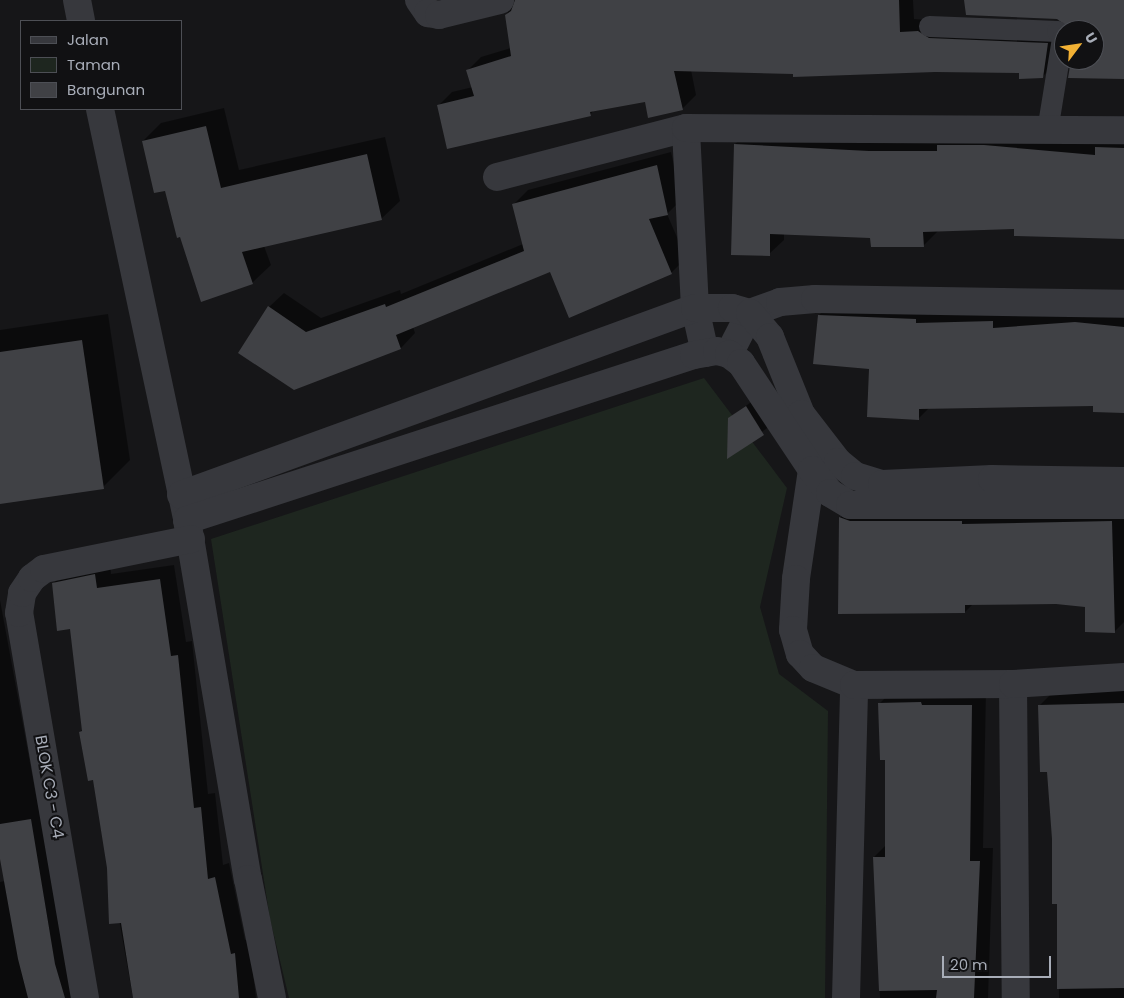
<!DOCTYPE html>
<style>
body{margin:0}
#map{position:relative;width:1124px;height:998px;overflow:hidden;background:#161618;font-family:Poppins,sans-serif}
div>[style]{position:absolute}
.green>*{inset:0;background:#1e261f}
.shadow>*{inset:0;background:#0007}
.building>*{inset:0;background:#404145}
.service>*{height:21px;margin:-10.5px;padding:0 10.5px;transform-origin:10.5px;border-radius:10.5px;background:#37383d}
.minor>*{height:28px;margin:-14px;padding:0 14px;transform-origin:14px;border-radius:14px;background:#37383d}
span{translate:-50% -50%;white-space:nowrap;text-align:center;line-height:1.15;-webkit-text-stroke:4px #111113;paint-order:stroke}
.street-label{font-size:16px;color:#a8adb8}
.legend{position:absolute;left:20px;top:20px;width:162px;height:90px;box-sizing:border-box;background:#111113;border:1px solid #4d4f55;margin:0;padding:6px 9px;list-style:none;font-size:15px;color:#a8adb8}
.legend li{display:flex;align-items:center;gap:10px;height:25px}
.legend b{width:25px;border:1px solid #4d4f55}
.north{position:absolute;left:1054px;top:20px;width:50px;height:50px;box-sizing:border-box;background:#111113;border:1px solid #4d4f55;border-radius:50%;rotate:59deg;font-size:14px;font-weight:700;line-height:20px;text-align:center;color:#a8adb8}
.north::after{content:'';display:block;margin:auto;width:18px;height:22px;background:#f2b134;clip-path:polygon(50% 0,100% 100%,50% 72%,0 100%)}
.scale{position:absolute;left:942px;top:956px;width:109px;height:22px;box-sizing:border-box;border:2px solid #a8adb8;border-top:0;padding-left:6px;font-size:15px;line-height:18px;white-space:nowrap;color:#a8adb8;-webkit-text-stroke:4px #111113;paint-order:stroke}
</style>
<div id="map">
<div class="green">
<i style="clip-path:polygon(704px 378px,787px 488px,760px 607px,779px 674px,828px 711px,825px 998px,289px 998px,270px 919px,211px 539px)"></i>
</div>
<div class="shadow">
<i style="clip-path:polygon(516px 0,913px 0,914px 19px,1062px 30px,1056px 63px,1042px 77px,1020px 72px,691px 70px,696px 95px,683px 108px,646px 100px,594px 110px,590px 115px,438px 106px,452px 92px,473px 87px,468px 70px,481px 57px,511px 48px,506px 15px)"></i>
<i style="clip-path:polygon(224px 108px,239px 170px,385px 137px,400px 201px,381px 219px,264px 246px,271px 265px,252px 283px,166px 189px,143px 141px,161px 123px)"></i>
<i style="clip-path:polygon(750px 130px,1124px 134px,1124px 237px,1015px 228px,939px 230px,923px 246px,872px 237px,784px 233px,784px 240px,769px 254px,735px 144px)"></i>
<i style="clip-path:polygon(671px 152px,682px 199px,667px 214px,686px 258px,671px 273px,550px 271px,413px 327px,415px 333px,401px 348px,295px 389px,269px 307px,284px 293px,321px 318px,400px 290px,401px 294px,523px 244px,513px 205px,528px 190px)"></i>
<i style="clip-path:polygon(833px 301px,1124px 312px,1124px 412px,1094px 405px,930px 407px,919px 418px,819px 315px)"></i>
<i style="clip-path:polygon(108px 314px,130px 460px,103px 487px,0 502px,0 330px)"></i>
<i style="clip-path:polygon(754px 400px,770px 426px,728px 456px,729px 418px)"></i>
<i style="clip-path:polygon(854px 503px,1124px 507px,1124px 622px,1115px 631px,1086px 606px,1056px 602px,973px 604px,965px 612px,840px 518px)"></i>
<i style="clip-path:polygon(110px 561px,111px 574px,174px 565px,186px 642px,192px 641px,208px 794px,215px 793px,223px 865px,229px 863px,245px 940px,249px 939px,256px 998px,133px 998px,94px 779px,80px 732px,83px 729px,71px 628px,53px 584px,68px 569px)"></i>
<i style="clip-path:polygon(0 600px,38px 806px,82px 998px,0 998px,0 882px,5px 881px,0 852px)"></i>
<i style="clip-path:polygon(1124px 689px,1124px 998px,1059px 998px,1058px 903px,1048px 771px,1039px 706px,1054px 691px)"></i>
<i style="clip-path:polygon(893px 690px,986px 691px,983px 848px,993px 848px,988px 998px,880px 998px,874px 857px,886px 845px,887px 758px,879px 704px)"></i>
</div>
<div class="building">
<i style="clip-path:polygon(515px 0,899px 0,900px 32px,918px 31px,929px 38px,1048px 43px,1043px 78px,1019px 79px,1019px 73px,935px 72px,793px 77px,793px 74px,674px 71px,683px 110px,648px 118px,645px 102px,590px 112px,591px 116px,447px 149px,437px 105px,474px 96px,466px 70px,511px 56px,505px 15px,511px 11px)"></i>
<i style="clip-path:polygon(964px 0,1124px 0,1124px 79px,1068px 78px,1071px 60px,1094px 60px,1094px 30px,1072px 30px,1057px 19px,966px 15px)"></i>
<i style="clip-path:polygon(206px 126px,221px 188px,367px 154px,382px 220px,242px 252px,253px 284px,201px 302px,180px 237px,177px 238px,165px 191px,154px 193px,142px 141px)"></i>
<i style="clip-path:polygon(734px 144px,869px 151px,937px 151px,937px 145px,984px 145px,1095px 155px,1095px 147px,1124px 148px,1124px 239px,1014px 236px,1014px 229px,923px 232px,924px 247px,871px 247px,870px 238px,770px 234px,770px 256px,731px 255px)"></i>
<i style="clip-path:polygon(657px 165px,668px 215px,649px 219px,672px 274px,569px 318px,550px 272px,396px 335px,401px 349px,294px 390px,238px 353px,268px 306px,306px 332px,385px 304px,386px 307px,524px 251px,512px 204px)"></i>
<i style="clip-path:polygon(818px 315px,916px 319px,916px 323px,993px 321px,993px 328px,1075px 322px,1124px 327px,1124px 413px,1093px 412px,1093px 406px,919px 409px,919px 420px,867px 417px,869px 369px,813px 364px)"></i>
<i style="clip-path:polygon(82px 340px,104px 489px,0 504px,0 352px)"></i>
<i style="clip-path:polygon(746px 406px,764px 435px,727px 459px,728px 418px)"></i>
<i style="clip-path:polygon(839px 517px,850px 521px,962px 521px,962px 524px,1112px 521px,1115px 633px,1085px 632px,1085px 607px,1056px 604px,965px 605px,965px 613px,838px 614px)"></i>
<i style="clip-path:polygon(95px 574px,97px 588px,160px 579px,171px 656px,178px 655px,194px 808px,201px 807px,208px 879px,215px 877px,231px 954px,235px 953px,239px 998px,133px 998px,121px 923px,109px 924px,107px 868px,93px 780px,88px 781px,79px 732px,82px 731px,70px 629px,57px 631px,52px 583px)"></i>
<i style="clip-path:polygon(921px 702px,922px 705px,972px 705px,970px 861px,980px 861px,974px 998px,936px 998px,937px 990px,879px 991px,873px 857px,885px 857px,885px 760px,880px 760px,878px 703px)"></i>
<i style="clip-path:polygon(1124px 703px,1124px 988px,1057px 989px,1057px 904px,1052px 904px,1052px 839px,1047px 772px,1040px 772px,1038px 705px)"></i>
<i style="clip-path:polygon(31px 819px,55px 964px,65px 998px,28px 998px,18px 959px,0 859px,0 824px)"></i>
</div>
<div class="service">
<i style="left:929px;top:26px;width:128px;rotate:2.2deg"></i>
<i style="left:1057px;top:31px;width:9px;rotate:54deg"></i>
<i style="left:1062px;top:38px;width:94px;rotate:99.2deg"></i>
</div>
<div class="minor">
<i style="left:77px;top:0;width:21px;rotate:79deg"></i>
<i style="left:419px;top:0;width:16px;rotate:55deg"></i>
<i style="left:428px;top:13px;width:11px;rotate:10deg"></i>
<i style="left:439px;top:15px;width:63px;rotate:-13.8deg"></i>
<i style="left:100px;top:109px;width:420px;rotate:78deg"></i>
<i style="left:187px;top:520px;width:364px;rotate:80.4deg"></i>
<i style="left:248px;top:879px;width:121px;rotate:78.6deg"></i>
<i style="left:497px;top:177px;width:195px;rotate:-14.5deg"></i>
<i style="left:705px;top:353px;width:46px;rotate:-102.5deg"></i>
<i style="left:695px;top:308px;width:180px;rotate:-92.9deg"></i>
<i style="left:686px;top:128px;width:438px;rotate:0.3deg"></i>
<i style="left:729px;top:354px;width:46px;rotate:-62.9deg"></i>
<i style="left:750px;top:313px;width:32px;rotate:-20deg"></i>
<i style="left:780px;top:302px;width:35px;rotate:-5deg"></i>
<i style="left:815px;top:299px;width:309px;rotate:0.9deg"></i>
<i style="left:812px;top:470px;width:110px;rotate:98.4deg"></i>
<i style="left:796px;top:579px;width:51px;rotate:93.4deg"></i>
<i style="left:793px;top:630px;width:25px;rotate:74deg"></i>
<i style="left:800px;top:654px;width:19px;rotate:47deg"></i>
<i style="left:813px;top:668px;width:44px;rotate:22.5deg"></i>
<i style="left:181px;top:495px;width:547px;rotate:-19.99deg"></i>
<i style="left:695px;top:308px;width:37px"></i>
<i style="left:732px;top:308px;width:19px;rotate:16deg"></i>
<i style="left:750px;top:313px;width:31px;rotate:50deg"></i>
<i style="left:770px;top:337px;width:83px;rotate:68.1deg"></i>
<i style="left:801px;top:414px;width:61px;rotate:52.4deg"></i>
<i style="left:838px;top:462px;width:22px;rotate:39deg"></i>
<i style="left:855px;top:476px;width:28px;rotate:17deg"></i>
<i style="left:882px;top:484px;width:110px;rotate:-2.6deg"></i>
<i style="left:992px;top:479px;width:132px;rotate:0.9deg"></i>
<i style="left:187px;top:520px;width:533px;rotate:-18.03deg"></i>
<i style="left:694px;top:355px;width:23px;rotate:-10deg"></i>
<i style="left:717px;top:351px;width:12px;rotate:14deg"></i>
<i style="left:729px;top:354px;width:15px;rotate:37deg"></i>
<i style="left:741px;top:363px;width:128px;rotate:56.4deg"></i>
<i style="left:812px;top:470px;width:29px;rotate:52deg"></i>
<i style="left:830px;top:493px;width:23px;rotate:31deg"></i>
<i style="left:850px;top:505px;width:274px"></i>
<i style="left:1013px;top:684px;width:314px;rotate:89.5deg"></i>
<i style="left:85px;top:998px;width:391px;rotate:-99.7deg"></i>
<i style="left:19px;top:613px;width:20px;rotate:-81deg"></i>
<i style="left:22px;top:593px;width:18px;rotate:-56deg"></i>
<i style="left:32px;top:578px;width:15px;rotate:-37deg"></i>
<i style="left:44px;top:569px;width:150px;rotate:-11.5deg"></i>
<i style="left:846px;top:998px;width:313px;rotate:-88.5deg"></i>
<i style="left:854px;top:685px;width:159px;rotate:-0.4deg"></i>
<i style="left:1013px;top:684px;width:111px;rotate:-3.6deg"></i>
</div>
<div class="street-label">
<span style="left:49px;top:787px;rotate:80deg">BLOK C3 - C4</span>
</div>
<ul class="legend">
<li><b style="height:6px;background:#37383d"></b>Jalan</li>
<li><b style="height:14px;background:#1e261f"></b>Taman</li>
<li><b style="height:14px;background:#404145"></b>Bangunan</li>
</ul>
<div class="north">U</div>
<div class="scale">20 m</div>
</div>
